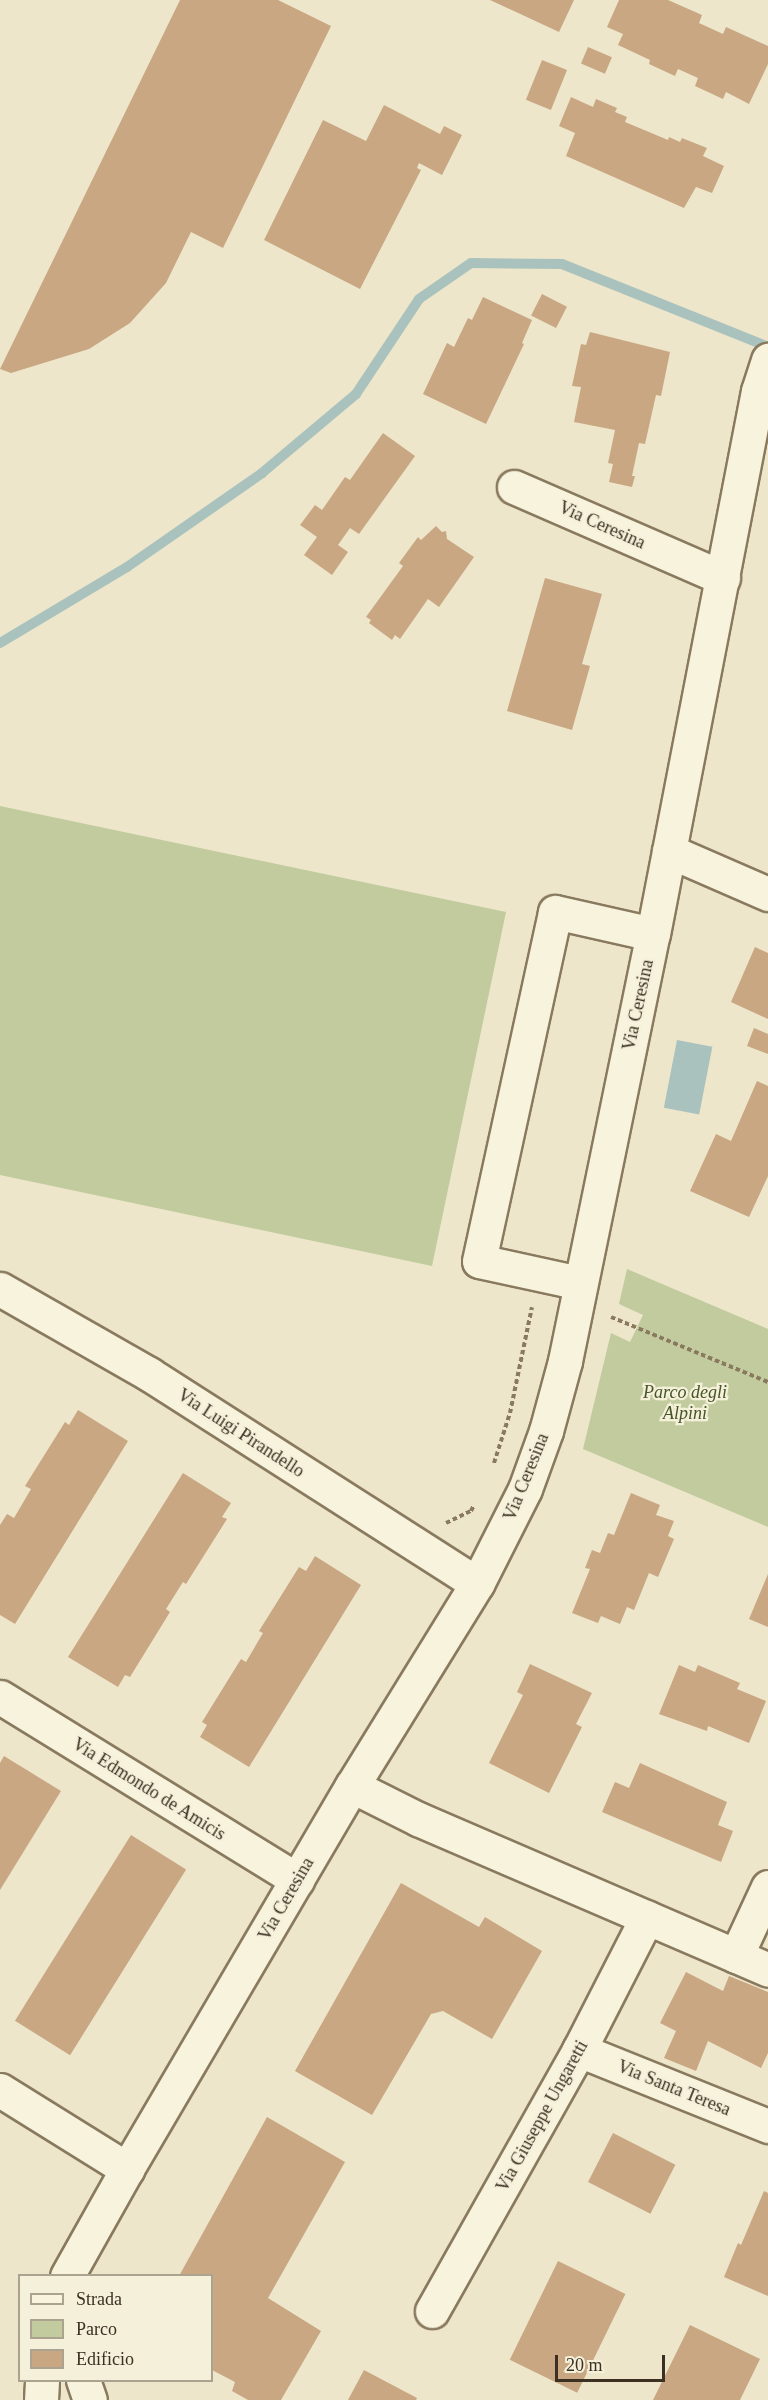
<!DOCTYPE html>
<style>
body{margin:0}
#map{position:relative;width:768px;height:2400px;overflow:hidden;background:#ede6ca;font-family:Georgia,serif}
div>[style]{position:absolute}
.green>*{inset:0;background:#c1cb9e}
.water>*{inset:0;background:#aac2bd;transform-origin:0 0}
.stream>*{height:10px;margin:-5px;padding:0 5px;transform-origin:5px;border-radius:5px;background:#aac2bd}
.building>*{inset:0;background:#c9a782;transform-origin:0 0}
.path>*{height:4px;margin-top:-2px;transform-origin:0;background:repeating-linear-gradient(90deg,#897a5f 0 4.5px,transparent 0 7.5px)}
.roads{filter:drop-shadow(2px 0 #897a5f) drop-shadow(-2px 0 #897a5f) drop-shadow(0 2px #897a5f) drop-shadow(0 -2px #897a5f)}
.minor>*{height:33px;margin:-16.5px;padding:0 16.5px;transform-origin:16.5px;border-radius:16.5px;background:#f8f3dd}
span{translate:-50% -50%;white-space:nowrap;text-align:center;line-height:1.15;-webkit-text-stroke:4.5px #f5f0d9;paint-order:stroke}
.street-label{font-size:18px;color:#3b3022}
.park-label{font-size:18px;color:#465629;font-style:italic}
.legend{position:absolute;left:18px;top:2274px;width:195px;height:108px;box-sizing:border-box;background:#f5f0d9;border:2px solid #aba390;margin:0;padding:8px 10px;list-style:none;font-size:18px;color:#3b3022}
.legend li{display:flex;align-items:center;gap:12px;height:30px}
.legend b{width:30px;border:2px solid #aba390}
.scale{position:absolute;left:555px;top:2355px;width:110px;height:27px;box-sizing:border-box;border:3px solid #3b3022;border-top:0;padding-left:8px;font-size:18px;line-height:21px;white-space:nowrap;color:#3b3022;-webkit-text-stroke:4px #f5f0d9;paint-order:stroke}
</style>
<div id="map">
<div class="green">
<i style="clip-path:polygon(0 806px,506px 912px,432px 1266px,0 1175px)"></i>
<i style="clip-path:polygon(627px 1269px,768px 1329px,768px 1527px,583px 1449px,611px 1333px,630px 1342px,643px 1315px,619px 1304px)"></i>
</div>
<div class="water">
<i style="left:677px;top:1040px;width:36px;height:69px;rotate:11deg"></i>
</div>
<div class="stream">
<i style="left:0;top:643px;width:148px;rotate:-30.9deg"></i>
<i style="left:127px;top:567px;width:165px;rotate:-34.8deg"></i>
<i style="left:262px;top:473px;width:123px;rotate:-40deg"></i>
<i style="left:356px;top:394px;width:114px;rotate:-56.4deg"></i>
<i style="left:419px;top:299px;width:63px;rotate:-34.7deg"></i>
<i style="left:471px;top:263px;width:91px;rotate:0.6deg"></i>
<i style="left:562px;top:264px;width:222px;rotate:21.9deg"></i>
</div>
<div class="building">
<i style="clip-path:polygon(180px 0,278px 0,331px 26px,223px 248px,191px 232px,166px 283px,130px 323px,89px 349px,11px 373px,0 369px)"></i>
<i style="clip-path:polygon(490px 0,574px 0,559px 32px)"></i>
<i style="clip-path:polygon(619px 0,668px 0,702px 15px,699px 23px,723px 34px,726px 27px,768px 46px,768px 64px,749px 104px,726px 92px,723px 99px,695px 86px,698px 78px,678px 69px,675px 76px,649px 64px,650px 60px,618px 45px,623px 34px,607px 27px)"></i>
<i style="left:588px;top:47px;width:26px;height:18px;rotate:23deg"></i>
<i style="left:542px;top:60px;width:27px;height:43px;rotate:22deg"></i>
<i style="clip-path:polygon(571px 97px,593px 107px,596px 99px,617px 108px,615px 112px,627px 117px,625px 122px,668px 140px,669px 137px,680px 142px,682px 138px,707px 148px,703px 156px,724px 166px,712px 193px,696px 187px,684px 208px,566px 156px,575px 133px,559px 126px)"></i>
<i style="clip-path:polygon(384px 105px,440px 134px,444px 126px,462px 135px,442px 175px,419px 163px,417px 168px,421px 170px,360px 289px,264px 240px,323px 120px,366px 141px)"></i>
<i style="left:542px;top:294px;width:28px;height:24px;rotate:27deg"></i>
<i style="clip-path:polygon(483px 297px,532px 320px,522px 343px,524px 344px,486px 424px,423px 394px,447px 343px,454px 347px,468px 318px,472px 320px)"></i>
<i style="clip-path:polygon(590px 332px,670px 352px,661px 396px,656px 395px,645px 444px,639px 443px,632px 476px,635px 476px,632px 487px,609px 482px,613px 464px,608px 463px,615px 430px,574px 422px,581px 387px,572px 386px,581px 344px,586px 345px)"></i>
<i style="clip-path:polygon(383px 433px,415px 456px,359px 534px,350px 528px,338px 545px,348px 552px,332px 575px,304px 555px,317px 537px,300px 525px,315px 505px,322px 510px,345px 477px,350px 480px)"></i>
<i style="clip-path:polygon(436px 526px,442px 532px,446px 531px,447px 539px,474px 557px,439px 607px,428px 599px,400px 639px,395px 635px,392px 640px,369px 623px,371px 620px,366px 617px,403px 566px,399px 563px,418px 537px,421px 540px)"></i>
<i style="clip-path:polygon(545px 578px,602px 594px,582px 664px,590px 666px,572px 730px,507px 711px)"></i>
<i style="clip-path:polygon(755px 947px,768px 953px,768px 1019px,731px 1002px)"></i>
<i style="clip-path:polygon(754px 1028px,768px 1034px,768px 1054px,747px 1046px)"></i>
<i style="clip-path:polygon(757px 1081px,768px 1086px,768px 1176px,749px 1217px,690px 1191px,716px 1134px,731px 1141px)"></i>
<i style="clip-path:polygon(78px 1410px,128px 1441px,15px 1624px,0 1615px,0 1525px,7px 1514px,14px 1518px,31px 1489px,25px 1486px,65px 1422px,69px 1425px)"></i>
<i style="clip-path:polygon(183px 1473px,231px 1503px,222px 1517px,227px 1519px,186px 1584px,183px 1582px,166px 1609px,170px 1612px,130px 1677px,125px 1675px,118px 1687px,68px 1657px)"></i>
<i style="clip-path:polygon(631px 1493px,660px 1505px,656px 1515px,674px 1521px,668px 1536px,674px 1539px,658px 1577px,649px 1573px,634px 1610px,627px 1607px,620px 1624px,601px 1616px,598px 1623px,572px 1613px,590px 1569px,585px 1568px,592px 1550px,600px 1553px,608px 1533px,614px 1535px)"></i>
<i style="clip-path:polygon(315px 1556px,361px 1585px,249px 1767px,200px 1737px,207px 1725px,202px 1722px,241px 1659px,246px 1662px,263px 1633px,259px 1631px,299px 1567px,306px 1571px)"></i>
<i style="clip-path:polygon(768px 1574px,768px 1627px,749px 1619px)"></i>
<i style="clip-path:polygon(530px 1664px,592px 1693px,576px 1724px,582px 1727px,549px 1793px,489px 1763px,523px 1695px,517px 1692px)"></i>
<i style="clip-path:polygon(679px 1665px,695px 1672px,698px 1665px,740px 1683px,737px 1689px,766px 1701px,749px 1743px,708px 1726px,707px 1731px,659px 1714px)"></i>
<i style="clip-path:polygon(4px 1756px,61px 1791px,0 1890px,0 1763px)"></i>
<i style="clip-path:polygon(640px 1763px,727px 1802px,718px 1825px,733px 1831px,721px 1862px,602px 1812px,615px 1782px,629px 1788px)"></i>
<i style="left:131px;top:1835px;width:65px;height:219px;rotate:32deg"></i>
<i style="clip-path:polygon(401px 1883px,479px 1927px,485px 1917px,542px 1951px,492px 2039px,443px 2011px,431px 2014px,372px 2115px,295px 2071px)"></i>
<i style="clip-path:polygon(686px 1972px,723px 1991px,729px 1976px,768px 1992px,768px 2053px,761px 2068px,708px 2041px,696px 2071px,664px 2058px,676px 2031px,660px 2023px)"></i>
<i style="clip-path:polygon(267px 2117px,345px 2162px,268px 2298px,321px 2331px,281px 2400px,248px 2400px,232px 2391px,235px 2382px,212px 2370px,212px 2276px,179px 2276px)"></i>
<i style="left:613px;top:2133px;width:70px;height:55px;rotate:27deg"></i>
<i style="clip-path:polygon(764px 2191px,768px 2193px,768px 2296px,724px 2277px,738px 2243px,741px 2245px)"></i>
<i style="left:558px;top:2261px;width:75px;height:110px;rotate:26deg"></i>
<i style="clip-path:polygon(690px 2325px,760px 2359px,740px 2400px,653px 2400px)"></i>
<i style="clip-path:polygon(364px 2370px,417px 2398px,416px 2400px,348px 2400px)"></i>
</div>
<div class="path">
<i style="left:611px;top:1317px;width:170px;rotate:22.5deg"></i>
<i style="left:494px;top:1463px;width:52px;rotate:-72.3deg"></i>
<i style="left:510px;top:1413px;width:108px;rotate:-78.3deg"></i>
<i style="left:446px;top:1523px;width:28px;rotate:-26deg"></i>
<i style="left:471px;top:1511px;width:7px;rotate:-63deg"></i>
</div>
<div class="roads">
<div class="minor">
<i style="left:514px;top:487px;width:228px;rotate:23.5deg"></i>
<i style="left:669px;top:851px;width:108px;rotate:23.5deg"></i>
<i style="left:580px;top:1283px;width:103px;rotate:-167.7deg"></i>
<i style="left:479px;top:1261px;width:357px;rotate:-77.7deg"></i>
<i style="left:555px;top:912px;width:100px;rotate:12.7deg"></i>
<i style="left:0;top:1289px;width:172px;rotate:29.7deg"></i>
<i style="left:149px;top:1374px;width:389px;rotate:32.6deg"></i>
<i style="left:0;top:1697px;width:349px;rotate:31.6deg"></i>
<i style="left:352px;top:1786px;width:74px;rotate:26.6deg"></i>
<i style="left:418px;top:1819px;width:381px;rotate:23.3deg"></i>
<i style="left:736px;top:1956px;width:76px;rotate:-65.1deg"></i>
<i style="left:579px;top:2050px;width:204px;rotate:21.9deg"></i>
<i style="left:0;top:2090px;width:150px;rotate:31.9deg"></i>
<i style="left:67px;top:2276px;width:123px;rotate:-60.7deg"></i>
<i style="left:127px;top:2169px;width:444px;rotate:-59.6deg"></i>
<i style="left:352px;top:1786px;width:238px;rotate:-58.3deg"></i>
<i style="left:477px;top:1584px;width:106px;rotate:-63.2deg"></i>
<i style="left:525px;top:1489px;width:62px;rotate:-70.1deg"></i>
<i style="left:546px;top:1431px;width:73px;rotate:-74.8deg"></i>
<i style="left:565px;top:1361px;width:436px;rotate:-78.4deg"></i>
<i style="left:653px;top:934px;width:553px;rotate:-79.06deg"></i>
<i style="left:758px;top:391px;width:33px;rotate:-72deg"></i>
<i style="left:432px;top:2311px;width:300px;rotate:-60.6deg"></i>
<i style="left:579px;top:2050px;width:149px;rotate:-62.9deg"></i>
<i style="left:83px;top:2380px;width:21px;rotate:71deg"></i>
<i style="left:41px;top:2400px;width:20px;rotate:-87deg"></i>
</div>
</div>
<div class="street-label">
<span style="left:602px;top:525px;rotate:24deg">Via Ceresina</span>
<span style="left:638px;top:1005px;rotate:-78deg">Via Ceresina</span>
<span style="left:241px;top:1433px;rotate:33deg">Via Luigi Pirandello</span>
<span style="left:526px;top:1477px;rotate:-68deg">Via Ceresina</span>
<span style="left:149px;top:1789px;rotate:32deg">Via Edmondo de Amicis</span>
<span style="left:286px;top:1899px;rotate:-60deg">Via Ceresina</span>
<span style="left:674px;top:2088px;rotate:22deg">Via Santa Teresa</span>
<span style="left:542px;top:2116px;rotate:-61deg">Via Giuseppe Ungaretti</span>
</div>
<div class="park-label">
<span style="left:685px;top:1403px">Parco degli<br>Alpini</span>
</div>
<ul class="legend">
<li><b style="height:8px;background:#f8f3dd"></b>Strada</li>
<li><b style="height:16px;background:#c1cb9e"></b>Parco</li>
<li><b style="height:16px;background:#c9a782"></b>Edificio</li>
</ul>
<div class="scale">20 m</div>
</div>
